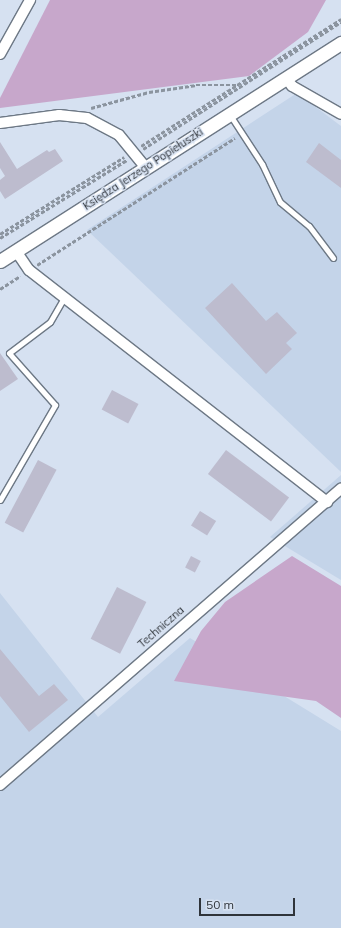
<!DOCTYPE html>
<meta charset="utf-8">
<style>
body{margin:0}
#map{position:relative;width:341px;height:928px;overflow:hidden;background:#d6e1f1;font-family:Mulish,sans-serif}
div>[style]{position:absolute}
.built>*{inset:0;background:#c4d4e9}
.forest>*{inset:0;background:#c7a7cb}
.building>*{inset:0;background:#bdbcce;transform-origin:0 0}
.path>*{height:2.5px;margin-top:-1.25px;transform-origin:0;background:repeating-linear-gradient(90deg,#8b949f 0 4px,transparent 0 6px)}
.roads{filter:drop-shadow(1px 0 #6d7885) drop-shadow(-1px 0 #6d7885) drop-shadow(0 1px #6d7885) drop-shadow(0 -1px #6d7885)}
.service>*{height:5px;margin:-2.5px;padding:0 2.5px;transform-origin:2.5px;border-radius:2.5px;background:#fff}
.minor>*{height:10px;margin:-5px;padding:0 5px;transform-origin:5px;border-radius:5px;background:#fff}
.tertiary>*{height:13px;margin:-6.5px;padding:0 6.5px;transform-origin:6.5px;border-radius:6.5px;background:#fff}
span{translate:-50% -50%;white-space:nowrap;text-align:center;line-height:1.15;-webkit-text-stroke:3px #d6e1f1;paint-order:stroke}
.street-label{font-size:11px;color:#2f343a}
.scale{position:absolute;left:199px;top:898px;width:96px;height:18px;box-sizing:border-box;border:2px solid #2f343a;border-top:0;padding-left:5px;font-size:12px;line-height:14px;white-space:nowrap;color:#2f343a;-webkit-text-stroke:3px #d6e1f1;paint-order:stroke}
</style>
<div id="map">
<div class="built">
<i style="clip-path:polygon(297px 93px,341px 126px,341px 472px,87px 230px)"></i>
<i style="clip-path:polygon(341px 475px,341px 580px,270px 537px)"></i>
<i style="clip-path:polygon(0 593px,98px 717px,190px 638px,341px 731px,341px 928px,0 928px)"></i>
</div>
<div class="forest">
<i style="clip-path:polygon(50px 0,326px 0,308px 32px,249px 76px,0 108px,0 98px)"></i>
<i style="clip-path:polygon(292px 556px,341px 586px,341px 718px,316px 701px,174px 681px,201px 631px,225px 602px)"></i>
</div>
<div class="building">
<i style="clip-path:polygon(0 142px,17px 169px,47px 150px,49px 152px,55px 149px,63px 161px,5px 199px,0 191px,0 180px,5px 176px,0 168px)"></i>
<i style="clip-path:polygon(319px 143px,341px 160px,341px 188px,306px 162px)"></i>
<i style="clip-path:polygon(232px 283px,266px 321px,277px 312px,297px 333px,286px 343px,292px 349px,266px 374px,205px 308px)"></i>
<i style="clip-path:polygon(0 353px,18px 379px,0 391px)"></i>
<i style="left:112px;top:390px;width:30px;height:22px;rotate:28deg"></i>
<i style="left:226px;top:450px;width:79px;height:30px;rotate:37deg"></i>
<i style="left:38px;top:460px;width:21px;height:71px;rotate:28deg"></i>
<i style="left:200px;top:511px;width:19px;height:17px;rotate:32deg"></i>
<i style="left:191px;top:556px;width:11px;height:13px;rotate:27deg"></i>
<i style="left:117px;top:587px;width:33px;height:58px;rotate:27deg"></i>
<i style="clip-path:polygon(0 649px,39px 696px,54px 684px,68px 700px,29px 732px,0 696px)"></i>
</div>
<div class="path">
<i style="left:91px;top:108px;width:60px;rotate:-15.4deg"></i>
<i style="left:149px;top:92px;width:48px;rotate:-8.5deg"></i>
<i style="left:196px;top:85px;width:41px"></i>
<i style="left:141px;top:146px;width:237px;rotate:-32.4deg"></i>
<i style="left:143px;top:149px;width:235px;rotate:-32.7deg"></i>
<i style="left:0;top:234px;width:146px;rotate:-31.8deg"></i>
<i style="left:0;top:238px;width:149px;rotate:-31.6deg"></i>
<i style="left:37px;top:265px;width:235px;rotate:-32.7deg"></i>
<i style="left:0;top:289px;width:24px;rotate:-33deg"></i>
</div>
<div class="roads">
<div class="service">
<i style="left:230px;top:115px;width:59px;rotate:56.9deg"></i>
<i style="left:262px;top:164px;width:42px;rotate:64.7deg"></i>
<i style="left:280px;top:202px;width:38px;rotate:40deg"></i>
<i style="left:309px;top:226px;width:40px;rotate:53deg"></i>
<i style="left:0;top:500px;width:110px;rotate:-59.9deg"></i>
<i style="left:55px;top:405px;width:69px;rotate:-131.5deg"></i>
<i style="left:9px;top:353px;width:51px;rotate:-37.1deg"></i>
<i style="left:50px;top:322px;width:28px;rotate:-60deg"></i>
</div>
<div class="minor">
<i style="left:0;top:54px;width:62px;rotate:-60.9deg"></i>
<i style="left:286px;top:78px;width:10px;rotate:53deg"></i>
<i style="left:292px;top:86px;width:56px;rotate:29.7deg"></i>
<i style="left:0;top:123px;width:60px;rotate:-7.7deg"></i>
<i style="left:59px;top:115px;width:28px;rotate:6deg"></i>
<i style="left:87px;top:118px;width:36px;rotate:28deg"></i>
<i style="left:119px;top:135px;width:43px;rotate:50.7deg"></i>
<i style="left:16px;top:251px;width:23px;rotate:56deg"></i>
<i style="left:29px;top:270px;width:378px;rotate:37.9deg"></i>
<i style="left:0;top:785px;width:452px;rotate:-41deg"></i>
</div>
<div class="tertiary">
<i style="left:0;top:261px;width:405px;rotate:-32.6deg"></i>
</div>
</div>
<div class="street-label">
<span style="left:143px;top:169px;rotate:-33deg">Księdza Jerzego Popiełuszki</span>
<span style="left:161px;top:627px;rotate:-41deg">Techniczna</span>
</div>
<div class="scale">50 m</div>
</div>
